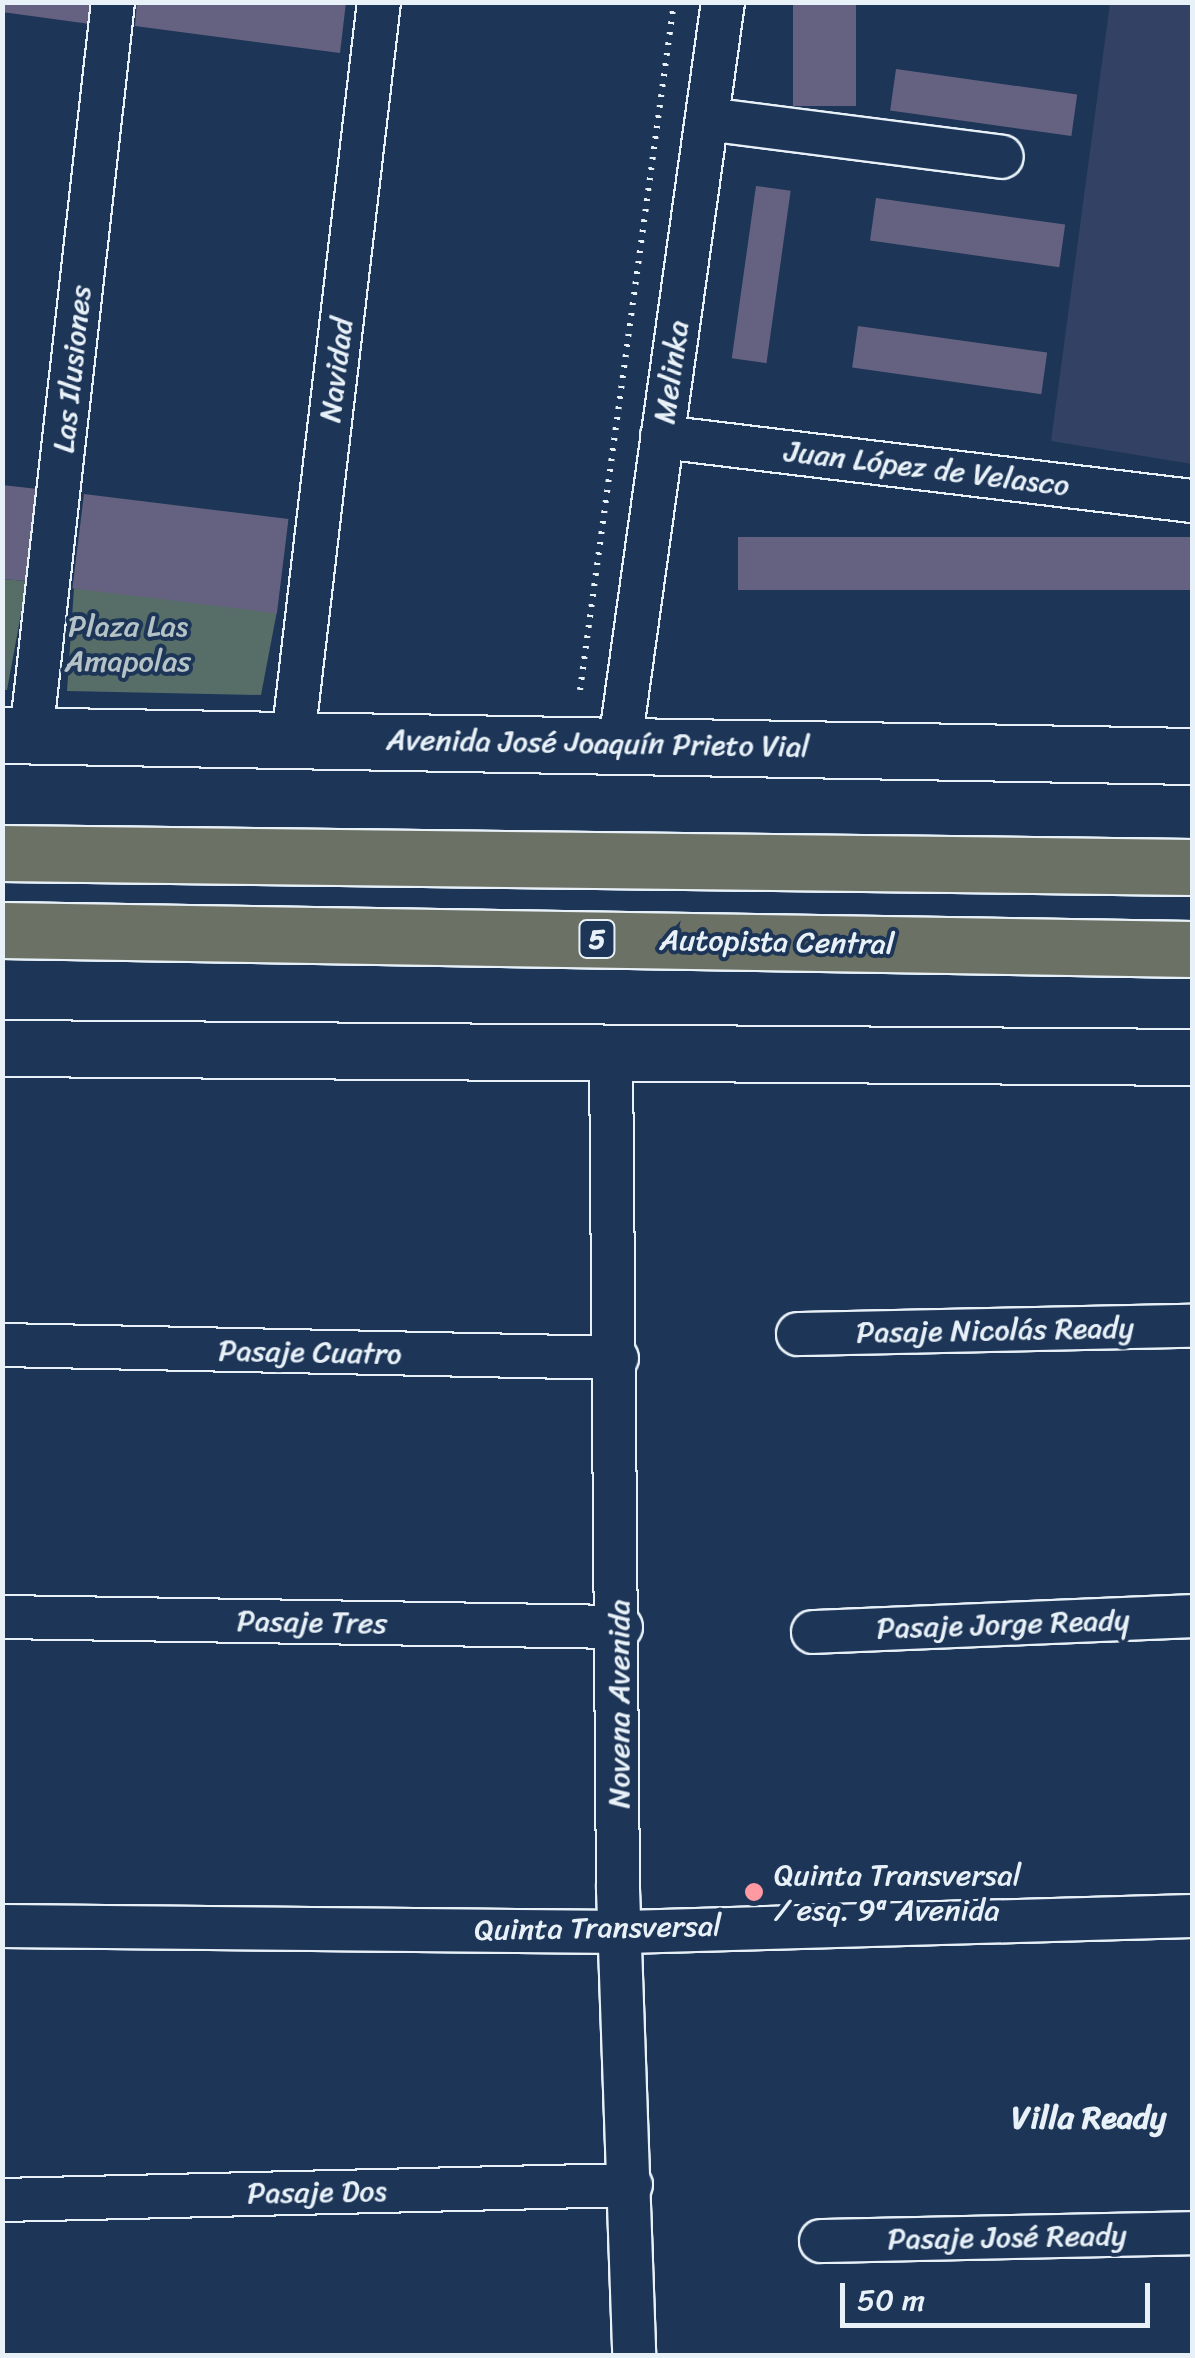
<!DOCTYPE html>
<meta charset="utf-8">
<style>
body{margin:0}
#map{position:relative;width:1195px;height:2358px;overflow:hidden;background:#1d3557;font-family:Sriracha,sans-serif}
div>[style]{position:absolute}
.built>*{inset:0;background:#334264}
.green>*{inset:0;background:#576d68}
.building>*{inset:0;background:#656281;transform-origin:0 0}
.path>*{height:6px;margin-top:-3px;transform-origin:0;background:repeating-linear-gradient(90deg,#e8f1f8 0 2.5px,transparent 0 10.5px)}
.roads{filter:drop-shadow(2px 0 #e8f1f8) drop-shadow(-2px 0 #e8f1f8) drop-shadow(0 2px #e8f1f8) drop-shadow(0 -2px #e8f1f8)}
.street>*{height:42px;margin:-21px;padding:0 21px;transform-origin:21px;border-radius:21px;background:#1d3557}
.secondary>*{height:55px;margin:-27.5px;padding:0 27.5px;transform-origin:27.5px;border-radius:27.5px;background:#1d3557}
.highway>*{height:55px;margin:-27.5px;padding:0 27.5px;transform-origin:27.5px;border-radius:27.5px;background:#6b7165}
.dots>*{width:28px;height:28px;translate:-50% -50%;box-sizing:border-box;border:5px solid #1d3557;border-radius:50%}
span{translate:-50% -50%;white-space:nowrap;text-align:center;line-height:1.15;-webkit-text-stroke:8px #1d3557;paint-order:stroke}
.shield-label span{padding:2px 8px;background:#1d3557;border:2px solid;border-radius:8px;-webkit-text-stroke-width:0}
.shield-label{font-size:28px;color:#e8f1f8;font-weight:700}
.street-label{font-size:30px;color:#e8f1f8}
.park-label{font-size:30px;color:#b5c3c6}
.poi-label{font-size:30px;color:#e8f1f8}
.left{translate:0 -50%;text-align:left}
.neighbourhood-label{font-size:32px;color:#e8f1f8;font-weight:700}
.frame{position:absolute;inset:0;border:5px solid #e8f1f8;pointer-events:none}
.scale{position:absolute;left:840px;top:2283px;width:310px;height:45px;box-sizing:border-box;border:5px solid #e8f1f8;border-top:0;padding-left:12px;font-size:30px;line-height:35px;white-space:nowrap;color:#e8f1f8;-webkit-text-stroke:8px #1d3557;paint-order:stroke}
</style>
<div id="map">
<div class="built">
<i style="clip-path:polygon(1110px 3px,1192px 3px,1192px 464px,1051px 441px)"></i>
</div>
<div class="green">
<i style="clip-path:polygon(3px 579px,27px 581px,7px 690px,3px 690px)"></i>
<i style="clip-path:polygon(74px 588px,277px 611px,261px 695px,67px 691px)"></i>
</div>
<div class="building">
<i style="clip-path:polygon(2px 2px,93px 2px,90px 24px,2px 12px)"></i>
<i style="clip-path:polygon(137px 2px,346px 2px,340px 53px,135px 26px)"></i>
<i style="left:793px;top:2px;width:63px;height:104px"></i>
<i style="left:896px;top:69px;width:183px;height:42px;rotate:8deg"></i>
<i style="left:756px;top:186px;width:35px;height:174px;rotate:8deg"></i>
<i style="left:876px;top:198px;width:191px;height:43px;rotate:8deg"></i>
<i style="left:858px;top:326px;width:191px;height:42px;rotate:8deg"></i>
<i style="clip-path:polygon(2px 485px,38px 489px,27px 581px,2px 579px)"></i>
<i style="left:84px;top:494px;width:206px;height:95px;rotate:7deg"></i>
<i style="left:1192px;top:537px;width:53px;height:454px;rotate:90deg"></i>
</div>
<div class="path">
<i style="left:580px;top:690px;width:694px;rotate:-82.22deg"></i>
</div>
<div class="roads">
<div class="street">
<i style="left:707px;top:119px;width:297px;rotate:7.3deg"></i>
<i style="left:662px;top:437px;width:534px;rotate:6.89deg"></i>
<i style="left:31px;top:735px;width:738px;rotate:-83.62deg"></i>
<i style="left:293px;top:738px;width:741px;rotate:-83.34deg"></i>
<i style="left:620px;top:743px;width:748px;rotate:-82.09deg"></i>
<i style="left:611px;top:1052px;width:837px;rotate:89.52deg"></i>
<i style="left:618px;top:1889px;width:467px;rotate:88deg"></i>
<i style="left:798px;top:1334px;width:394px;rotate:-1.2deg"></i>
<i style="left:2px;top:1345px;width:615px;rotate:1.21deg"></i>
<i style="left:2px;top:1617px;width:619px;rotate:0.93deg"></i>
<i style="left:813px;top:1632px;width:379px;rotate:-2.4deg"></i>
<i style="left:2px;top:1926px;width:624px;rotate:0.55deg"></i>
<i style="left:626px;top:1932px;width:566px;rotate:-1.62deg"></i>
<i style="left:2px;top:2200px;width:629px;rotate:-1.37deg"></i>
<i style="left:821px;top:2241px;width:371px;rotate:-1.2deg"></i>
</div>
<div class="secondary">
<i style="left:2px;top:735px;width:1190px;rotate:1.01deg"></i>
<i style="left:2px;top:1048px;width:1190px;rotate:0.43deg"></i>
</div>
<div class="highway">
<i style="left:2px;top:853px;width:1190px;rotate:0.67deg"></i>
<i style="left:2px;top:930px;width:1190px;rotate:0.91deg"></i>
</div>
</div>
<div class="dots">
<i style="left:754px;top:1892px;background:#ff9aa2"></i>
</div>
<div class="shield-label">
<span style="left:597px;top:939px">5</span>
</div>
<div class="street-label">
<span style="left:72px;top:369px;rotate:-84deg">Las Ilusiones</span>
<span style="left:336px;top:370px;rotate:-83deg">Navidad</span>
<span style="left:671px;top:372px;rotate:-82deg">Melinka</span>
<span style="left:927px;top:468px;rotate:7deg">Juan López de Velasco</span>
<span style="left:598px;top:743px;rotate:1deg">Avenida José Joaquín Prieto Vial</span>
<span style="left:777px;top:942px;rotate:1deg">Autopista Central</span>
<span style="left:995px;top:1330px;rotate:-1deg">Pasaje Nicolás Ready</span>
<span style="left:310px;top:1352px;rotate:1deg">Pasaje Cuatro</span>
<span style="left:312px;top:1622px;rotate:1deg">Pasaje Tres</span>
<span style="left:1003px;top:1624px;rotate:-2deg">Pasaje Jorge Ready</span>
<span style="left:619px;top:1704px;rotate:-90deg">Novena Avenida</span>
<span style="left:598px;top:1928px;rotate:-1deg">Quinta Transversal</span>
<span style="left:317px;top:2192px;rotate:-1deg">Pasaje Dos</span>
<span style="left:1007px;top:2237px;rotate:-1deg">Pasaje José Ready</span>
</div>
<div class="park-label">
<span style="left:128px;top:643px">Plaza Las<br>Amapolas</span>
</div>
<div class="poi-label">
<span class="left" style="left:774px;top:1892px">Quinta Transversal<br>/ esq. 9ª Avenida</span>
</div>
<div class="neighbourhood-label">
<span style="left:1089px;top:2118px">Villa Ready</span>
</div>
<div class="frame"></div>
<div class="scale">50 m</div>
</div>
